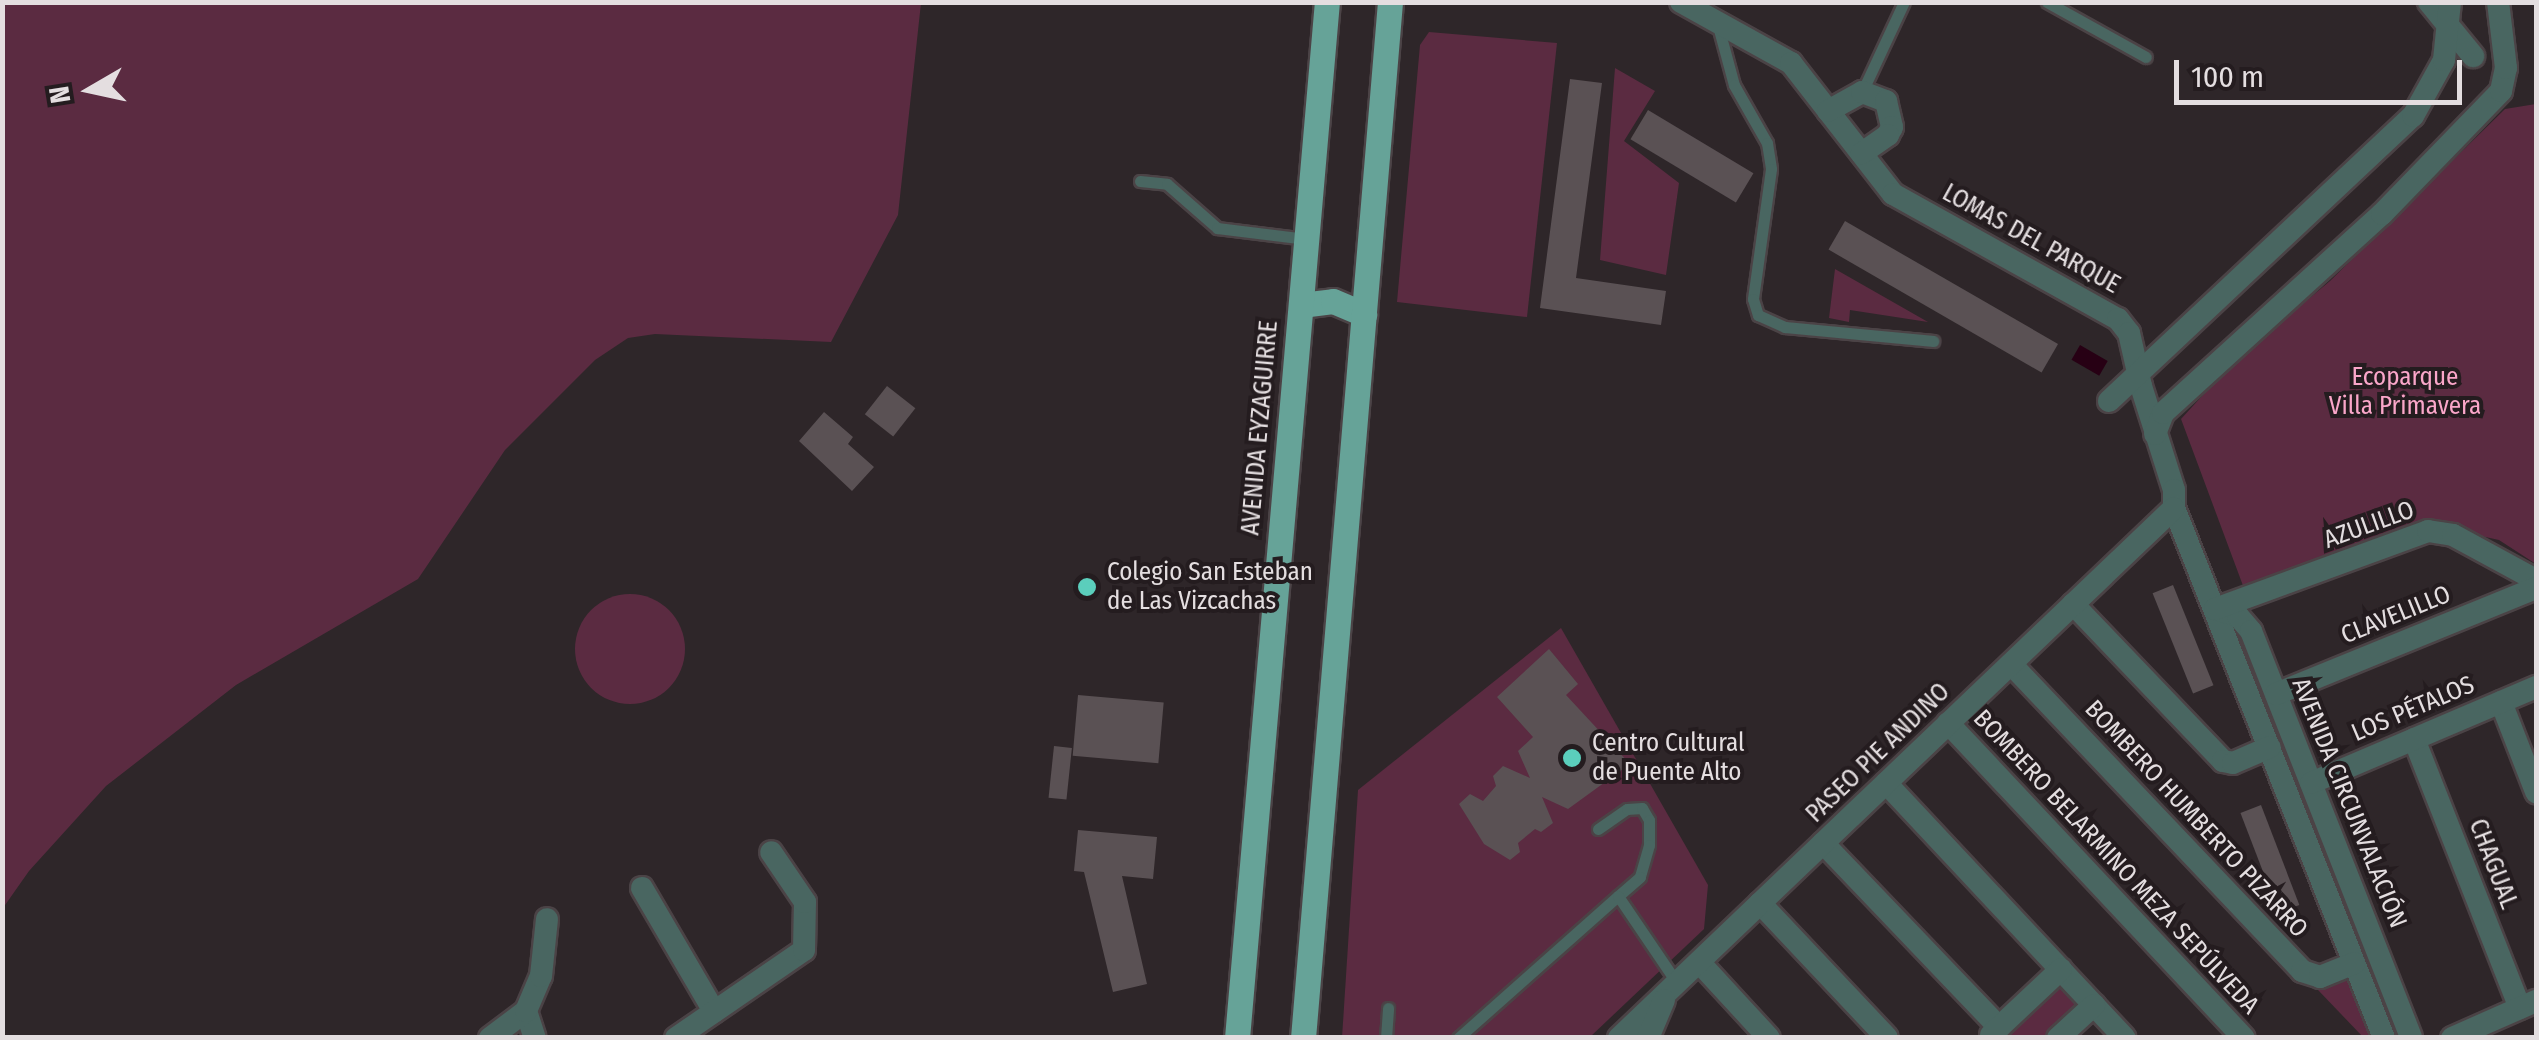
<!DOCTYPE html>
<meta charset="utf-8">
<style>
body{margin:0}
#map{position:relative;width:2539px;height:1040px;overflow:hidden;background:#2e2629;font-family:"Fira Sans Condensed",sans-serif}
div>[style]{position:absolute}
.green>*{inset:0;background:#5b2b41}
.round{border-radius:50%}
.water>*{inset:0;background:#270014;transform-origin:0 0}
.building>*{inset:0;background:#5a5154;transform-origin:0 0}
.roads{filter:drop-shadow(2px 0 #4b4346) drop-shadow(-2px 0 #4b4346) drop-shadow(0 2px #4b4346) drop-shadow(0 -2px #4b4346)}
.service>*{height:11px;margin:-5.5px;padding:0 5.5px;transform-origin:5.5px;border-radius:5.5px;background:#496661}
.minor>*{height:22px;margin:-11px;padding:0 11px;transform-origin:11px;border-radius:11px;background:#496661}
.primary>*{height:25px;margin:-12.5px;padding:0 12.5px;transform-origin:12.5px;border-radius:12.5px;background:#66a398}
.dots>*{width:28px;height:28px;translate:-50% -50%;box-sizing:border-box;border:5px solid #241c1f;border-radius:50%}
span{translate:-50% -50%;white-space:nowrap;text-align:center;line-height:1.15;-webkit-text-stroke:8px #241c1f;paint-order:stroke}
.street-label{font-size:25px;color:#e4dee0}
.park-label{font-size:25px;color:#faa6c9}
.poi-label{font-size:25px;color:#e4dee0}
.left{translate:0 -50%;text-align:left}
.frame{position:absolute;inset:0;border:5px solid #e4dee0;pointer-events:none}
.north{position:absolute;left:40px;top:40px;width:100px;height:100px;-webkit-text-stroke:8px #241c1f;paint-order:stroke;rotate:261deg;font-size:28px;font-weight:700;line-height:40px;text-align:center;color:#e4dee0}
.north::after{content:'';display:block;margin:auto;width:35px;height:45px;background:#e4dee0;clip-path:polygon(50% 0,100% 100%,50% 72%,0 100%)}
.scale{position:absolute;left:2174px;top:60px;width:288px;height:45px;box-sizing:border-box;border:5px solid #e4dee0;border-top:0;padding-left:12px;font-size:30px;line-height:35px;white-space:nowrap;color:#e4dee0;-webkit-text-stroke:8px #241c1f;paint-order:stroke}
</style>
<div id="map">
<div class="green">
<i style="clip-path:polygon(3px 2px,921px 3px,898px 215px,831px 342px,655px 334px,628px 338px,595px 360px,505px 450px,418px 579px,236px 685px,106px 786px,29px 871px,3px 908px)"></i>
<i style="clip-path:polygon(1429px 32px,1557px 43px,1527px 317px,1397px 302px,1420px 45px)"></i>
<i style="clip-path:polygon(1615px 68px,1655px 91px,1624px 141px,1679px 183px,1666px 275px,1600px 260px)"></i>
<i style="clip-path:polygon(2536px 104px,2536px 564px,2499px 540px,2422px 523px,2245px 591px,2181px 419px,2234px 361px,2330px 281px,2505px 109px)"></i>
<i style="clip-path:polygon(1835px 269px,1928px 322px,1850px 310px,1849px 322px,1829px 318px)"></i>
<i class="round" style="left:575px;top:594px;width:110px;height:110px"></i>
<i style="clip-path:polygon(1561px 628px,1708px 885px,1704px 929px,1590px 1037px,1342px 1038px,1358px 790px)"></i>
<i style="clip-path:polygon(2351px 974px,2379px 1037px,2363px 1037px,2318px 990px)"></i>
<i style="clip-path:polygon(2061px 977px,2085px 1004px,2049px 1037px,1997px 1038px)"></i>
</div>
<div class="water">
<i style="left:2080px;top:345px;width:32px;height:17px;rotate:30deg"></i>
</div>
<div class="building">
<i style="clip-path:polygon(1570px 79px,1602px 83px,1576px 278px,1666px 291px,1661px 325px,1540px 308px)"></i>
<i style="left:1648px;top:110px;width:123px;height:34px;rotate:31deg"></i>
<i style="left:1845px;top:221px;width:246px;height:33px;rotate:30deg"></i>
<i style="left:887px;top:386px;width:36px;height:36px;rotate:38deg"></i>
<i style="clip-path:polygon(824px 412px,853px 437px,848px 444px,874px 467px,852px 491px,799px 441px)"></i>
<i style="left:2173px;top:585px;width:108px;height:22px;rotate:68deg"></i>
<i style="clip-path:polygon(1549px 649px,1578px 684px,1566px 695px,1630px 764px,1568px 809px,1542px 797px,1553px 823px,1541px 832px,1535px 829px,1518px 843px,1520px 852px,1510px 860px,1484px 844px,1459px 804px,1470px 794px,1483px 801px,1496px 786px,1493px 776px,1503px 766px,1530px 778px,1518px 751px,1533px 737px,1497px 697px)"></i>
<i style="left:1078px;top:695px;width:86px;height:61px;rotate:5deg"></i>
<i style="left:1054px;top:746px;width:18px;height:52px;rotate:6deg"></i>
<i style="left:2261px;top:805px;width:107px;height:22px;rotate:69deg"></i>
<i style="clip-path:polygon(1078px 830px,1157px 837px,1153px 879px,1122px 876px,1147px 984px,1113px 992px,1084px 872px,1074px 871px)"></i>
</div>
<div class="roads">
<div class="service">
<i style="left:2047px;top:2px;width:113px;rotate:29.1deg"></i>
<i style="left:1717px;top:22px;width:65px;rotate:74.9deg"></i>
<i style="left:1734px;top:85px;width:67px;rotate:60.4deg"></i>
<i style="left:1767px;top:143px;width:26px;rotate:81deg"></i>
<i style="left:1771px;top:169px;width:131px;rotate:97.9deg"></i>
<i style="left:1753px;top:299px;width:17px;rotate:73deg"></i>
<i style="left:1758px;top:315px;width:30px;rotate:24deg"></i>
<i style="left:1785px;top:327px;width:149px;rotate:5.4deg"></i>
<i style="left:1862px;top:92px;width:99px;rotate:-65deg"></i>
<i style="left:1140px;top:181px;width:27px;rotate:6deg"></i>
<i style="left:1167px;top:184px;width:67px;rotate:41.3deg"></i>
<i style="left:1217px;top:228px;width:90px;rotate:7deg"></i>
<i style="left:1598px;top:829px;width:35px;rotate:-35deg"></i>
<i style="left:1627px;top:809px;width:15px;rotate:-4deg"></i>
<i style="left:1642px;top:808px;width:14px;rotate:60deg"></i>
<i style="left:1649px;top:820px;width:25px;rotate:90deg"></i>
<i style="left:1649px;top:845px;width:33px;rotate:106deg"></i>
<i style="left:1640px;top:877px;width:29px;rotate:139deg"></i>
<i style="left:1386px;top:1038px;width:30px;rotate:-86deg"></i>
<i style="left:1458px;top:1038px;width:214px;rotate:-41.6deg"></i>
<i style="left:1618px;top:896px;width:105px;rotate:55.9deg"></i>
</div>
<div class="minor">
<i style="left:1681px;top:2px;width:126px;rotate:29deg"></i>
<i style="left:1791px;top:63px;width:166px;rotate:52.1deg"></i>
<i style="left:1893px;top:194px;width:257px;rotate:29.1deg"></i>
<i style="left:2118px;top:319px;width:18px;rotate:52deg"></i>
<i style="left:2129px;top:333px;width:54px;rotate:77.2deg"></i>
<i style="left:2141px;top:386px;width:109px;rotate:72.4deg"></i>
<i style="left:2174px;top:490px;width:18px;rotate:90deg"></i>
<i style="left:2174px;top:508px;width:570px;rotate:68.39deg"></i>
<i style="left:2429px;top:2px;width:70px;rotate:50.8deg"></i>
<i style="left:1828px;top:111px;width:39px;rotate:-29deg"></i>
<i style="left:1862px;top:92px;width:26px;rotate:21deg"></i>
<i style="left:1886px;top:101px;width:27px;rotate:77deg"></i>
<i style="left:1892px;top:127px;width:9px;rotate:117deg"></i>
<i style="left:1888px;top:135px;width:32px;rotate:145deg"></i>
<i style="left:2109px;top:401px;width:417px;rotate:-43.2deg"></i>
<i style="left:2413px;top:116px;width:64px;rotate:-61deg"></i>
<i style="left:2444px;top:60px;width:58px;rotate:-84.1deg"></i>
<i style="left:2155px;top:434px;width:22px;rotate:-69deg"></i>
<i style="left:2163px;top:413px;width:296px;rotate:-42.3deg"></i>
<i style="left:2382px;top:214px;width:171px;rotate:-45.9deg"></i>
<i style="left:2501px;top:91px;width:24px;rotate:-78deg"></i>
<i style="left:2506px;top:68px;width:66px;rotate:-96.9deg"></i>
<i style="left:2073px;top:604px;width:217px;rotate:46.3deg"></i>
<i style="left:2223px;top:761px;width:10px;rotate:11deg"></i>
<i style="left:2233px;top:763px;width:40px;rotate:-23.4deg"></i>
<i style="left:2215px;top:609px;width:24px;rotate:17deg"></i>
<i style="left:2238px;top:616px;width:20px;rotate:49deg"></i>
<i style="left:2251px;top:631px;width:437px;rotate:68.5deg"></i>
<i style="left:2215px;top:609px;width:227px;rotate:-20.1deg"></i>
<i style="left:2428px;top:531px;width:25px;rotate:9deg"></i>
<i style="left:2453px;top:535px;width:94px;rotate:28.5deg"></i>
<i style="left:2011px;top:664px;width:423px;rotate:46.5deg"></i>
<i style="left:2302px;top:971px;width:19px;rotate:18deg"></i>
<i style="left:2320px;top:977px;width:37px;rotate:-22deg"></i>
<i style="left:2276px;top:694px;width:281px;rotate:-22.2deg"></i>
<i style="left:2501px;top:702px;width:97px;rotate:68.7deg"></i>
<i style="left:1948px;top:723px;width:432px;rotate:46.8deg"></i>
<i style="left:2414px;top:739px;width:289px;rotate:68.5deg"></i>
<i style="left:1886px;top:783px;width:349px;rotate:46.9deg"></i>
<i style="left:2311px;top:783px;width:245px;rotate:-23.1deg"></i>
<i style="left:1823px;top:843px;width:255px;rotate:46.3deg"></i>
<i style="left:642px;top:888px;width:143px;rotate:59.7deg"></i>
<i style="left:1760px;top:903px;width:185px;rotate:46.7deg"></i>
<i style="left:1699px;top:962px;width:103px;rotate:47.4deg"></i>
<i style="left:526px;top:1011px;width:28px;rotate:72deg"></i>
<i style="left:1991px;top:1035px;width:96px;rotate:-43.3deg"></i>
<i style="left:490px;top:1038px;width:45px;rotate:-36.9deg"></i>
<i style="left:526px;top:1011px;width:38px;rotate:-67deg"></i>
<i style="left:541px;top:976px;width:57px;rotate:-84deg"></i>
<i style="left:676px;top:1038px;width:155px;rotate:-34.5deg"></i>
<i style="left:804px;top:950px;width:48px;rotate:-88.8deg"></i>
<i style="left:805px;top:902px;width:60px;rotate:-124.2deg"></i>
<i style="left:1619px;top:1038px;width:767px;rotate:-43.68deg"></i>
<i style="left:1648px;top:1038px;width:41px;rotate:-67.2deg"></i>
<i style="left:2058px;top:1038px;width:49px;rotate:-42.5deg"></i>
<i style="left:2452px;top:1038px;width:92px;rotate:-23.8deg"></i>
</div>
<div class="primary">
<i style="left:1301px;top:305px;width:32px;rotate:-7deg"></i>
<i style="left:1333px;top:301px;width:34px;rotate:23deg"></i>
<i style="left:1237px;top:1038px;width:1040px;rotate:-85.04deg"></i>
<i style="left:1303px;top:1038px;width:1040px;rotate:-85.2deg"></i>
</div>
</div>
<div class="dots">
<i style="left:1087px;top:587px;background:#5bcebc"></i>
<i style="left:1572px;top:758px;background:#5bcebc"></i>
</div>
<div class="street-label">
<span style="left:2031px;top:239px;rotate:29deg">LOMAS DEL PARQUE</span>
<span style="left:1260px;top:428px;rotate:-85deg">AVENIDA EYZAGUIRRE</span>
<span style="left:2369px;top:525px;rotate:-20deg">AZULILLO</span>
<span style="left:2396px;top:615px;rotate:-22deg">CLAVELILLO</span>
<span style="left:2413px;top:709px;rotate:-23deg">LOS PÉTALOS</span>
<span style="left:1878px;top:753px;rotate:-44deg">PASEO PIE ANDINO</span>
<span style="left:2349px;top:803px;rotate:68deg">AVENIDA CIRCUNVALACIÓN</span>
<span style="left:2196px;top:819px;rotate:47deg">BOMBERO HUMBERTO PIZARRO</span>
<span style="left:2116px;top:862px;rotate:47deg">BOMBERO BELARMINO MEZA SEPÚLVEDA</span>
<span style="left:2493px;top:864px;rotate:69deg">CHAGUAL</span>
</div>
<div class="park-label">
<span style="left:2405px;top:392px">Ecoparque<br>Villa Primavera</span>
</div>
<div class="poi-label">
<span class="left" style="left:1107px;top:587px">Colegio San Esteban<br>de Las Vizcachas</span>
<span class="left" style="left:1592px;top:758px">Centro Cultural<br>de Puente Alto</span>
</div>
<div class="frame"></div>
<div class="north">N</div>
<div class="scale">100 m</div>
</div>
